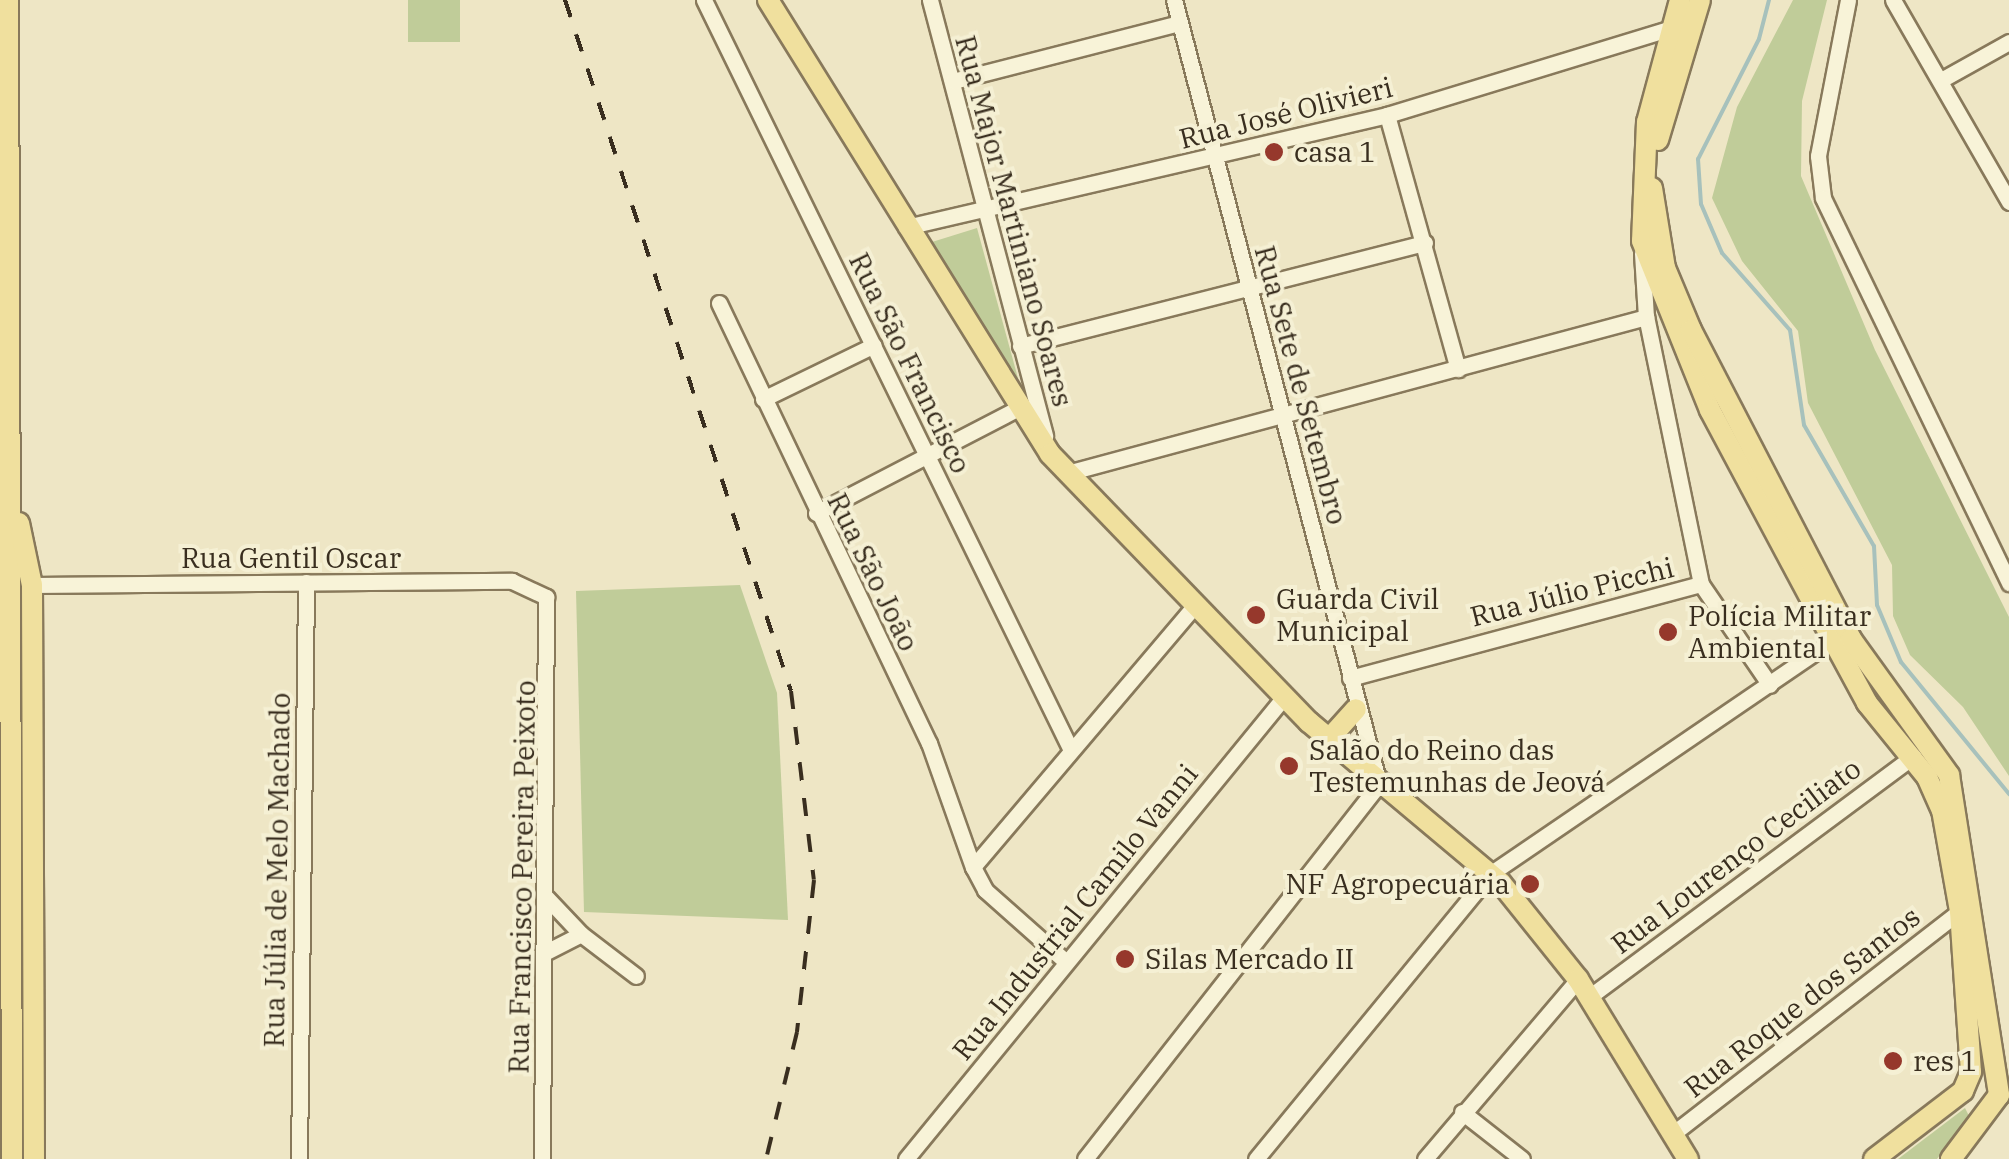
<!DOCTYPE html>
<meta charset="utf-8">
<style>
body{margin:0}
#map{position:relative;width:2009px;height:1159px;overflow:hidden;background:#eee6c5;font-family:"IBM Plex Serif",serif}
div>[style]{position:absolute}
.green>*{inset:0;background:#c0cc99;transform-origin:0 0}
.stream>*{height:4px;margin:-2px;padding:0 2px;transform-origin:2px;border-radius:2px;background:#a7c1bc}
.roads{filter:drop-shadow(2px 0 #88795b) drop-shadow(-2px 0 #88795b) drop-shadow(0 2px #88795b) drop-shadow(0 -2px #88795b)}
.minor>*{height:15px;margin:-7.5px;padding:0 7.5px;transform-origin:7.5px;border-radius:7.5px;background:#f8f3d8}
.major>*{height:20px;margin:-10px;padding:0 10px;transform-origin:10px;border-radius:10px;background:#f0e09e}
.rail>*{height:4px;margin-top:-2px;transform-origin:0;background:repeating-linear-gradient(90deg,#392e1f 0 18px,transparent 0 36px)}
.dots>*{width:28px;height:28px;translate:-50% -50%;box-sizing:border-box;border:5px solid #f5f0d4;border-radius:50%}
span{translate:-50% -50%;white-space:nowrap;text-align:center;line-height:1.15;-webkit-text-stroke:8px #f5f0d4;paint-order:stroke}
.street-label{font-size:28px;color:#392e1f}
.poi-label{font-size:28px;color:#392e1f}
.left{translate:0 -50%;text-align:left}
.right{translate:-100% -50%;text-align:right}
</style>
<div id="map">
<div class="green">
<i style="left:408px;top:0;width:52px;height:42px"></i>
<i style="clip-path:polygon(1793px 0,1827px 0,1802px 101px,1801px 176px,1875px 350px,2009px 617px,2009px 776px,1963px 707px,1910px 655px,1893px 616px,1892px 565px,1808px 403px,1798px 331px,1742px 261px,1712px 198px,1737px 107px)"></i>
<i style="clip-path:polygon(977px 228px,1019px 382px,1011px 383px,932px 242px)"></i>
<i style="clip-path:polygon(740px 585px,777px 693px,788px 920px,584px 912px,576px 591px)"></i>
<i style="clip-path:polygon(1965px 1108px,1969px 1116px,1937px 1159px,1898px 1159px)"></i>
</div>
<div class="stream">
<i style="left:1769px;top:0;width:40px;rotate:104.4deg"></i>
<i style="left:1759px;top:39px;width:135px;rotate:116.9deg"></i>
<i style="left:1698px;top:159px;width:45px;rotate:86.2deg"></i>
<i style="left:1701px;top:204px;width:53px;rotate:66.8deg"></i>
<i style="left:1722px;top:253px;width:103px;rotate:48.6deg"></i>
<i style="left:1790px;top:330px;width:96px;rotate:81.6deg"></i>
<i style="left:1804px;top:425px;width:140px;rotate:60deg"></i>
<i style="left:1874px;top:546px;width:59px;rotate:87.1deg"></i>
<i style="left:1877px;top:605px;width:62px;rotate:67.2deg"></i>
<i style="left:1901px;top:662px;width:171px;rotate:50.7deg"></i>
</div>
<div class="roads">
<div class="minor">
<i style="left:704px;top:0;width:833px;rotate:63.93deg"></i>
<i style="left:930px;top:0;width:451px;rotate:75.2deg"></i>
<i style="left:1848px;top:0;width:159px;rotate:100.9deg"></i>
<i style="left:1818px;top:156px;width:42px;rotate:83.2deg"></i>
<i style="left:1823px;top:198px;width:428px;rotate:64.2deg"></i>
<i style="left:1893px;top:0;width:233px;rotate:60.1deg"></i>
<i style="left:1941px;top:80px;width:78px;rotate:-29.2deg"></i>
<i style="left:953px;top:81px;width:233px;rotate:-14.4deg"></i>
<i style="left:1387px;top:115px;width:264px;rotate:74.4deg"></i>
<i style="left:906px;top:227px;width:494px;rotate:-13.1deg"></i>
<i style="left:1387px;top:115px;width:298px;rotate:-17deg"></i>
<i style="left:719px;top:303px;width:488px;rotate:64.5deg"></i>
<i style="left:929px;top:743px;width:132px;rotate:70.5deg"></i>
<i style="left:973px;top:867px;width:26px;rotate:62deg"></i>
<i style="left:985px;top:890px;width:108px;rotate:41.6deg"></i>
<i style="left:1020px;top:346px;width:418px;rotate:-14.3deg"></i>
<i style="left:763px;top:399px;width:123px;rotate:-25.9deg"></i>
<i style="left:1067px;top:473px;width:600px;rotate:-15.08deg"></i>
<i style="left:816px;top:513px;width:224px;rotate:-27.4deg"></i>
<i style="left:1701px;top:584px;width:122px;rotate:55.7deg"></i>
<i style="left:32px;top:585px;width:480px;rotate:-0.5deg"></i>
<i style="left:512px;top:581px;width:38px;rotate:25deg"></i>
<i style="left:546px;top:597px;width:562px;rotate:90.41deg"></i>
<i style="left:1350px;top:678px;width:363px;rotate:-15deg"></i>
<i style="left:1701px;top:584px;width:273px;rotate:-101.6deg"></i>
<i style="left:1646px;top:317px;width:64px;rotate:-93.6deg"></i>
<i style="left:973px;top:867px;width:342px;rotate:-49.7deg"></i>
<i style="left:581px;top:934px;width:69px;rotate:37.4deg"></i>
<i style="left:546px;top:952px;width:39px;rotate:-27deg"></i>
<i style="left:581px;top:934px;width:50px;rotate:-133.4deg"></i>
<i style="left:1589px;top:997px;width:404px;rotate:-36.6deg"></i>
<i style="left:1462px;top:1112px;width:76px;rotate:38.1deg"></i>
<i style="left:1675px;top:1132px;width:361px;rotate:-37.8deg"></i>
<i style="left:299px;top:1159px;width:577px;rotate:-89.3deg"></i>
<i style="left:906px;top:1159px;width:597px;rotate:-50.71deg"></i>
<i style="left:1085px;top:1159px;width:477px;rotate:-51.9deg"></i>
<i style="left:1379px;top:784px;width:810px;rotate:-104.65deg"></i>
<i style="left:1256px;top:1159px;width:369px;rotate:-50.6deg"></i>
<i style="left:1490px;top:874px;width:415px;rotate:-34.3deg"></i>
<i style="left:1425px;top:1159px;width:236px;rotate:-49.6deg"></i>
</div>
<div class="major">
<i style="left:8px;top:0;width:1159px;rotate:89.8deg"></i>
<i style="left:768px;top:0;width:534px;rotate:58.15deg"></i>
<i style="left:1050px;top:454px;width:373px;rotate:46deg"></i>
<i style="left:1309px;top:722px;width:251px;rotate:40deg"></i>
<i style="left:1501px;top:883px;width:123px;rotate:51.3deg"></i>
<i style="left:1578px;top:979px;width:211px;rotate:58.6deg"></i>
<i style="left:1680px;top:0;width:126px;rotate:105.1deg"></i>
<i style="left:1647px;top:122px;width:119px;rotate:92.4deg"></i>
<i style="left:1642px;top:241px;width:182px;rotate:68.1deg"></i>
<i style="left:1710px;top:410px;width:261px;rotate:61.9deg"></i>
<i style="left:1833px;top:640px;width:72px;rotate:61.6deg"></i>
<i style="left:1867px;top:703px;width:95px;rotate:51deg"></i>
<i style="left:1927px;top:777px;width:36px;rotate:66deg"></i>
<i style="left:1942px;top:810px;width:103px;rotate:79.9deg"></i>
<i style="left:1960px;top:911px;width:161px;rotate:86.1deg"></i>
<i style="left:1971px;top:1072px;width:21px;rotate:113deg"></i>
<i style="left:1963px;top:1091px;width:112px;rotate:142.6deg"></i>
<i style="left:1658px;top:140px;width:146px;rotate:-73.3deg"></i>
<i style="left:1652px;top:188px;width:81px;rotate:80.8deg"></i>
<i style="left:1665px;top:268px;width:67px;rotate:67.2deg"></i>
<i style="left:1691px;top:330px;width:348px;rotate:62.6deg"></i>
<i style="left:1851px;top:639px;width:168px;rotate:54.2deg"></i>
<i style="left:1949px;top:775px;width:324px;rotate:81.1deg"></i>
<i style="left:1999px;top:1095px;width:80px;rotate:126.9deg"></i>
<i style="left:19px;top:523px;width:63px;rotate:78.2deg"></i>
<i style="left:32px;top:585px;width:574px;rotate:89.8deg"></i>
<i style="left:1329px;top:739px;width:40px;rotate:-48deg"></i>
</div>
</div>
<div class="rail">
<i style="left:565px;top:0;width:727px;rotate:71.89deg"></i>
<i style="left:791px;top:691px;width:190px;rotate:83.1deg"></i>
<i style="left:814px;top:880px;width:153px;rotate:96.4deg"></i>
<i style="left:797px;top:1032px;width:131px;rotate:103.7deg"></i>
</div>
<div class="dots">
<i style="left:1274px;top:152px;background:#96382c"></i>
<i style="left:1256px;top:615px;background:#96382c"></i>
<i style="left:1668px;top:632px;background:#96382c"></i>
<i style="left:1289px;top:766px;background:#96382c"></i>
<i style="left:1530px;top:884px;background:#96382c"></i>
<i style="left:1125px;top:959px;background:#96382c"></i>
<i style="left:1893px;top:1061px;background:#96382c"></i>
</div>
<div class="street-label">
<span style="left:1286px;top:113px;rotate:-14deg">Rua José Olivieri</span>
<span style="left:1014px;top:221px;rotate:75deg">Rua Major Martiniano Soares</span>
<span style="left:910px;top:363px;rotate:64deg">Rua São Francisco</span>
<span style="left:1301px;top:385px;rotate:75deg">Rua Sete de Setembro</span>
<span style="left:291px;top:558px">Rua Gentil Oscar</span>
<span style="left:873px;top:572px;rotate:64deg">Rua São João</span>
<span style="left:1572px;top:592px;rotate:-14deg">Rua Júlio Picchi</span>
<span style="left:1736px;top:856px;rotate:-37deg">Rua Lourenço Ceciliato</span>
<span style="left:277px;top:870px;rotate:-89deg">Rua Júlia de Melo Machado</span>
<span style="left:522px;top:877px;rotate:-89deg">Rua Francisco Pereira Peixoto</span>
<span style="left:1075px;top:912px;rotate:-51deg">Rua Industrial Camilo Vanni</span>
<span style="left:1802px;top:1002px;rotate:-38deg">Rua Roque dos Santos</span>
</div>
<div class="poi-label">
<span class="left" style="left:1294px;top:152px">casa 1</span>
<span class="left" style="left:1276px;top:615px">Guarda Civil<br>Municipal</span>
<span class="left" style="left:1688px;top:632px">Polícia Militar<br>Ambiental</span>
<span class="left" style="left:1309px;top:766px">Salão do Reino das<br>Testemunhas de Jeová</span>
<span class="right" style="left:1510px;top:884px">NF Agropecuária</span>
<span class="left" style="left:1145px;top:959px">Silas Mercado II</span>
<span class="left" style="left:1913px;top:1061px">res 1</span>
</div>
</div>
